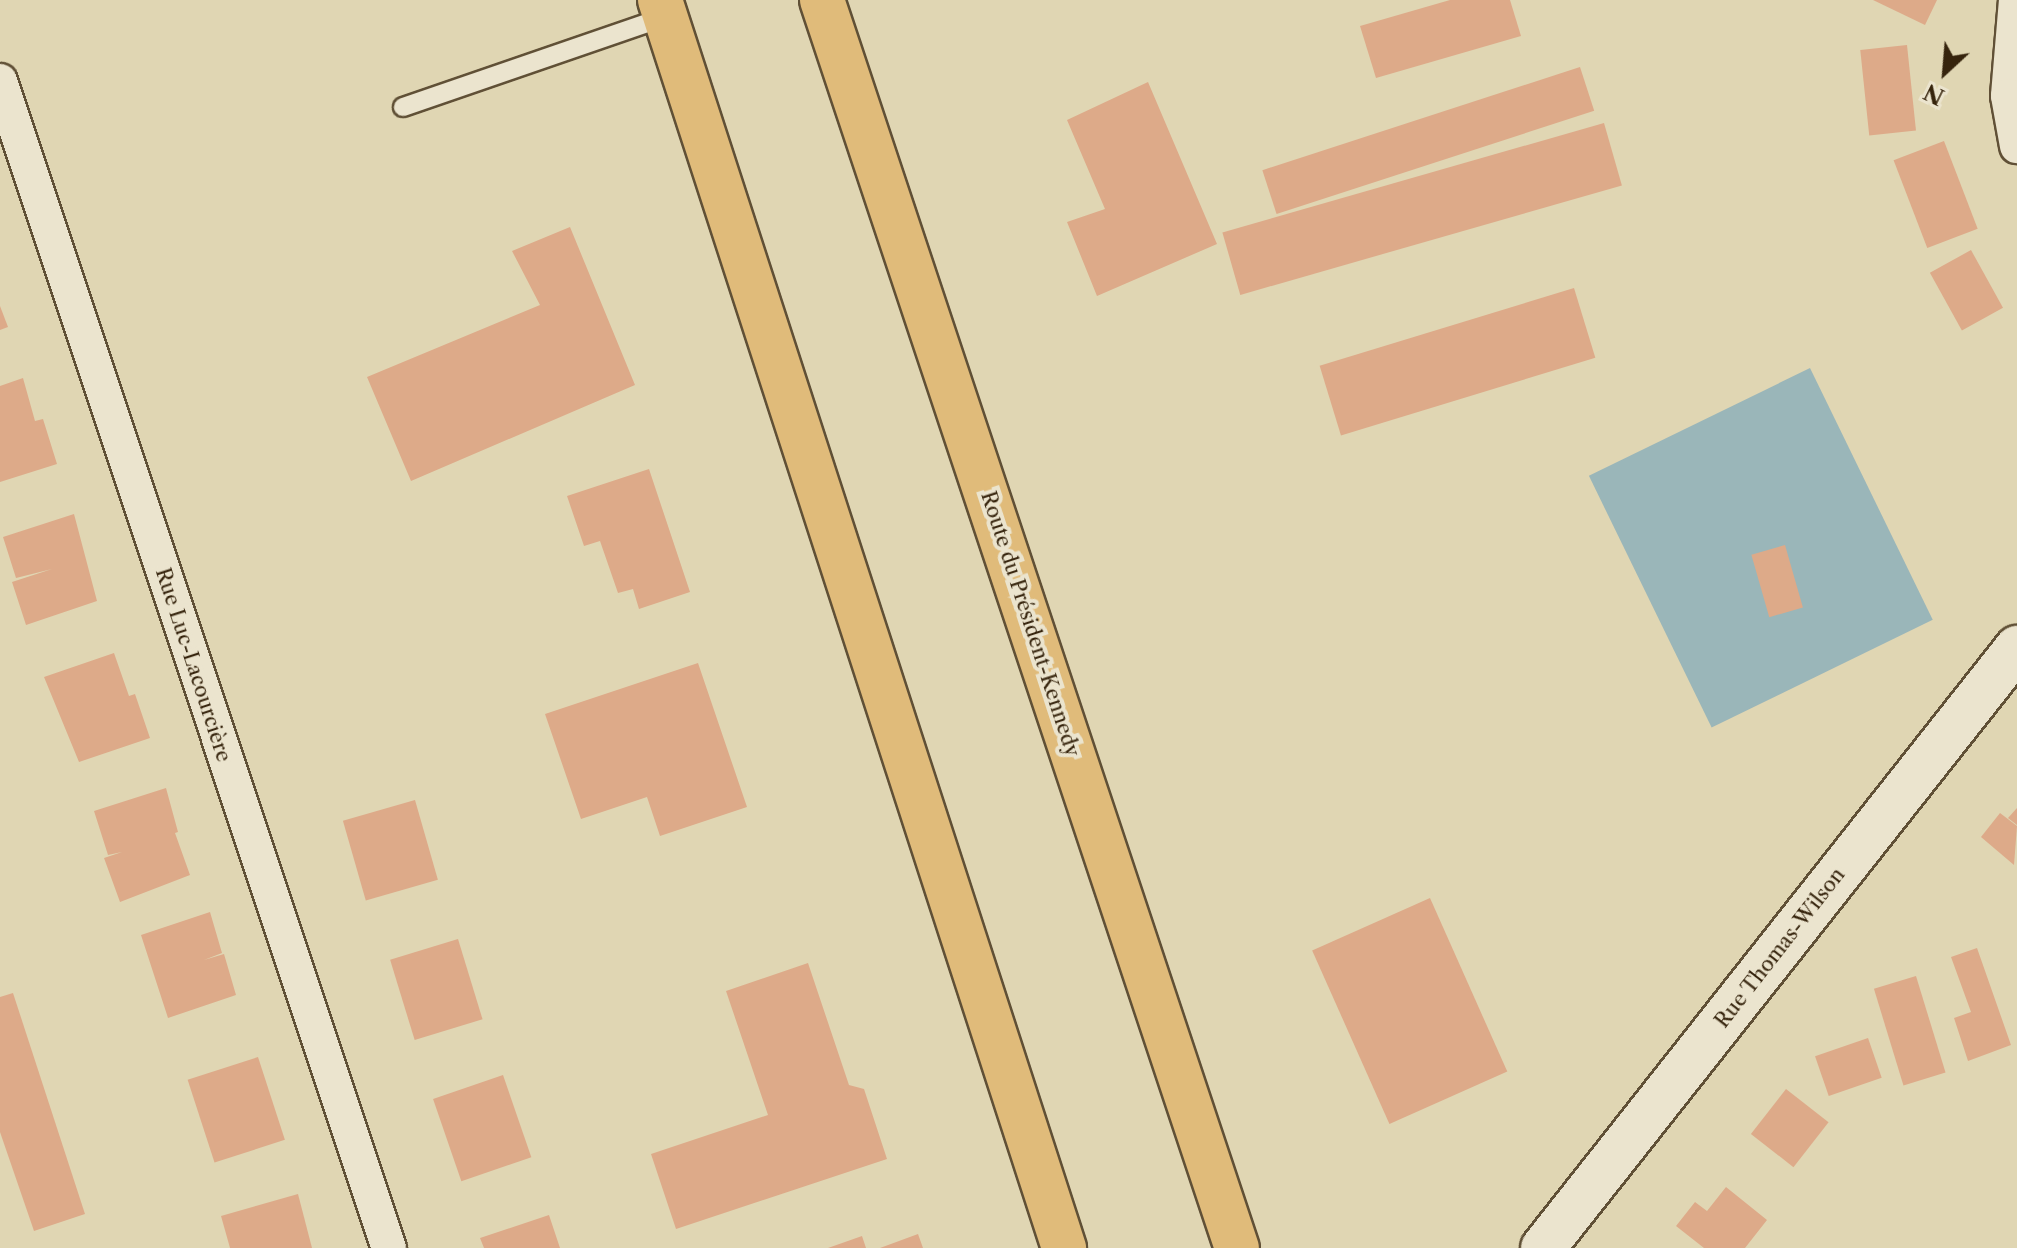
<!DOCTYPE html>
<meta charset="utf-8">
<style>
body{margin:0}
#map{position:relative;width:2017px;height:1248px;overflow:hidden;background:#e0d6b3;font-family:"Libre Caslon Text",serif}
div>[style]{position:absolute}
.water>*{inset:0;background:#9ab6b9;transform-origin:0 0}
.building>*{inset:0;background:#ddaa89;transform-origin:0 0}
.roads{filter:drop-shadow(2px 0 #605036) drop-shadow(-2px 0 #605036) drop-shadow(0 2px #605036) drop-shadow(0 -2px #605036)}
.lane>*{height:18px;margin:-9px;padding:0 9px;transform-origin:9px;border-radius:9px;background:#ebe4ce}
.street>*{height:34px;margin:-17px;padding:0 17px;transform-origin:17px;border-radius:17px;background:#ebe4ce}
.secondary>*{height:44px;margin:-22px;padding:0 22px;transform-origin:22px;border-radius:22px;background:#ebe4ce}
.primary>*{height:44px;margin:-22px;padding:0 22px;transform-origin:22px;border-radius:22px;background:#e0bb7a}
span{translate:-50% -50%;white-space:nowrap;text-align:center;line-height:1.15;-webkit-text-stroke:8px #ebe4ce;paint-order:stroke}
.street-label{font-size:20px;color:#36240d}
.north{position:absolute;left:1905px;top:32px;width:80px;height:80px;-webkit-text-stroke:6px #ebe4ce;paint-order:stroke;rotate:206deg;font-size:22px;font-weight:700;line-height:32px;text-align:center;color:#36240d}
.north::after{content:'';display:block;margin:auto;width:28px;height:36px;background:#36240d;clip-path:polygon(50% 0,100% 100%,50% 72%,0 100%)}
</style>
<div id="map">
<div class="water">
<i style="left:1810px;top:368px;width:280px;height:246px;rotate:64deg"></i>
</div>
<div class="building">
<i style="clip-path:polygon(1450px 0,1510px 0,1521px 36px,1376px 78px,1360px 26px)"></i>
<i style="clip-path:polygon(1873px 0,1937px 0,1925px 25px)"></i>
<i style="left:1907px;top:45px;width:86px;height:47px;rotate:84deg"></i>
<i style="left:1580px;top:67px;width:46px;height:334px;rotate:72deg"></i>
<i style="clip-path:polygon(1148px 82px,1217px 244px,1097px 296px,1067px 222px,1105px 209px,1067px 120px)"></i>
<i style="left:1604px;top:123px;width:65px;height:397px;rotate:74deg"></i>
<i style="left:1944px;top:141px;width:94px;height:54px;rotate:69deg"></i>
<i style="clip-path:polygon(570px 227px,635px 385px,411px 481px,367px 377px,540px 305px,512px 251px)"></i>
<i style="left:1971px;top:250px;width:66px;height:47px;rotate:61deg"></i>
<i style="left:1574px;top:288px;width:73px;height:266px;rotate:73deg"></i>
<i style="clip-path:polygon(0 306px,8px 327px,0 330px)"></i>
<i style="clip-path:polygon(23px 378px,35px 421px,43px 419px,57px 464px,0 482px,0 386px)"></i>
<i style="clip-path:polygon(649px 469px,690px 592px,639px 609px,633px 589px,618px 593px,600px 541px,584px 546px,567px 496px)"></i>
<i style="clip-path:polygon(74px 514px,97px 601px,26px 625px,12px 582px,52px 569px,16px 578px,3px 537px)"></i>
<i style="left:1785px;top:545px;width:65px;height:35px;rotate:74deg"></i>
<i style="clip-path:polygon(114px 653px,129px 696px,135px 694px,150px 738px,79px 762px,44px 677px)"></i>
<i style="clip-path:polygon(698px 663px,747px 807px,660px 836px,647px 797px,581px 819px,545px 714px)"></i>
<i style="clip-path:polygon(166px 788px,178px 832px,175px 833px,190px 875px,120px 902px,104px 858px,122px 852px,108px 855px,94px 811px)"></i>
<i style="left:415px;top:800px;width:83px;height:75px;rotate:74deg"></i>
<i style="clip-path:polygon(2017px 808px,2017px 825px,2008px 818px)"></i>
<i style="clip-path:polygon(2000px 813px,2017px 826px,2014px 865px,1981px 837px)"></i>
<i style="left:1430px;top:898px;width:190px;height:129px;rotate:66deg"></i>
<i style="clip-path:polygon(210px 912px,222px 953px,204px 960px,224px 954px,236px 995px,168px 1018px,141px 935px)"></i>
<i style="left:458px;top:939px;width:84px;height:71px;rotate:73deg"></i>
<i style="clip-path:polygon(1977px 948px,2011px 1045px,1968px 1061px,1954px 1018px,1971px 1012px,1951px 957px)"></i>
<i style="clip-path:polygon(808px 963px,849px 1085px,864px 1089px,887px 1159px,676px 1229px,651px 1154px,768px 1115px,726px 991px)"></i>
<i style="left:1916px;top:976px;width:101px;height:44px;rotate:73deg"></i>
<i style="clip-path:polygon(13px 993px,85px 1214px,34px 1231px,0 1132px,0 997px)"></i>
<i style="left:1868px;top:1038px;width:42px;height:56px;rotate:71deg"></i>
<i style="left:258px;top:1057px;width:87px;height:74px;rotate:72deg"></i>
<i style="left:503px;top:1075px;width:87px;height:74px;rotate:71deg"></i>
<i style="left:1786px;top:1089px;width:54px;height:57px;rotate:38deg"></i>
<i style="clip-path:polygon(1726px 1187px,1767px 1220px,1745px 1248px,1704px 1248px,1676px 1226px,1695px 1202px,1707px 1211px)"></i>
<i style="clip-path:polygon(298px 1194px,312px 1248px,230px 1248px,221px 1216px)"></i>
<i style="clip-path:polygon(549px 1215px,560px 1248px,484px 1248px,480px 1238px)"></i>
<i style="clip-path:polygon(918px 1234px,923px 1248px,880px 1248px)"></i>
<i style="clip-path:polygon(862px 1236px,866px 1248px,828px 1248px)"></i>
</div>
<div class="roads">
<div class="lane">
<i style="left:403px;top:107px;width:277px;rotate:-19deg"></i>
</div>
<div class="street">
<i style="left:2016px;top:0;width:96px;rotate:94.8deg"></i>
<i style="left:2008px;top:96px;width:51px;rotate:79.8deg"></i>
<i style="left:0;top:81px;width:1230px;rotate:71.57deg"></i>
</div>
<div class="secondary">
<i style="left:1543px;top:1248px;width:765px;rotate:-51.69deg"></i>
</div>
<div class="primary">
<i style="left:660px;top:0;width:1312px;rotate:72.06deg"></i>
<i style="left:822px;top:0;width:1315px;rotate:71.61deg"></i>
</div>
</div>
<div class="street-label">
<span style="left:1030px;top:624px;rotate:72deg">Route du Président-Kennedy</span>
<span style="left:193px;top:665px;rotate:72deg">Rue Luc-Lacourcière</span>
<span style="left:1780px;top:948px;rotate:-52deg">Rue Thomas-Wilson</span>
</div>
<div class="north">N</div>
</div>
